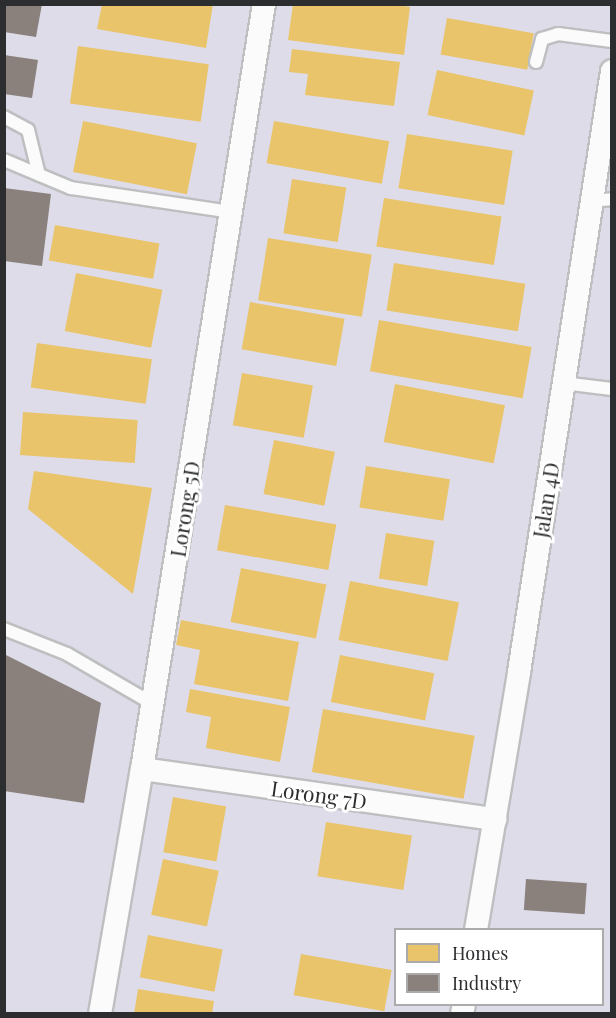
<!DOCTYPE html>
<style>
body{margin:0}
#map{position:relative;width:616px;height:1018px;overflow:hidden;background:#e2e4e6;font-family:"Playfair Display",serif}
div>[style]{position:absolute}
.industrial>*{inset:0;background:#dedce9}
.homes>*{inset:0;background:#e9c46a;transform-origin:0 0}
.industry>*{inset:0;background:#8a817c;transform-origin:0 0}
.roads{filter:drop-shadow(2px 0 #bdbfc0) drop-shadow(-2px 0 #bdbfc0) drop-shadow(0 2px #bdbfc0) drop-shadow(0 -2px #bdbfc0)}
.service>*{height:12px;margin:-6px;padding:0 6px;transform-origin:6px;border-radius:6px;background:#fbfbfb}
.minor>*{height:22px;margin:-11px;padding:0 11px;transform-origin:11px;border-radius:11px;background:#fbfbfb}
span{translate:-50% -50%;white-space:nowrap;text-align:center;line-height:1.15;-webkit-text-stroke:6px #fff;paint-order:stroke}
.street-label{font-size:21px;color:#2c2d2f}
.frame{position:absolute;inset:0;border:6px solid #2c2d2f;pointer-events:none}
.legend{position:absolute;left:394px;top:928px;width:210px;height:78px;box-sizing:border-box;background:#fff;border:2px solid #ababac;margin:0;padding:8px 10px;list-style:none;font-size:18px;color:#2c2d2f}
.legend li{display:flex;align-items:center;gap:12px;height:30px}
.legend b{width:30px;border:2px solid #ababac}
</style>
<div id="map">
<div class="industrial">
<i style="clip-path:polygon(evenodd,5px 5px,611px 5px,611px 1013px,5px 1014px,5px 5px,396px 930px,602px 930px,602px 1004px,396px 1004px,396px 930px)"></i>
</div>
<div class="homes">
<i style="clip-path:polygon(102px 4px,213px 4px,206px 48px,97px 29px)"></i>
<i style="clip-path:polygon(293px 4px,392px 4px,410px 7px,404px 55px,288px 40px)"></i>
<i style="left:447px;top:18px;width:88px;height:37px;rotate:10deg"></i>
<i style="left:78px;top:46px;width:132px;height:58px;rotate:8deg"></i>
<i style="clip-path:polygon(292px 49px,400px 62px,394px 106px,305px 95px,308px 74px,289px 72px)"></i>
<i style="left:437px;top:70px;width:99px;height:46px;rotate:12deg"></i>
<i style="left:83px;top:121px;width:116px;height:52px;rotate:11deg"></i>
<i style="left:274px;top:121px;width:117px;height:43px;rotate:10deg"></i>
<i style="left:407px;top:134px;width:107px;height:55px;rotate:9deg"></i>
<i style="left:292px;top:179px;width:55px;height:55px;rotate:9deg"></i>
<i style="left:384px;top:198px;width:119px;height:49px;rotate:9deg"></i>
<i style="left:55px;top:225px;width:106px;height:36px;rotate:10deg"></i>
<i style="left:268px;top:238px;width:105px;height:63px;rotate:9deg"></i>
<i style="left:394px;top:263px;width:133px;height:48px;rotate:9deg"></i>
<i style="left:76px;top:273px;width:88px;height:59px;rotate:11deg"></i>
<i style="left:250px;top:302px;width:96px;height:48px;rotate:10deg"></i>
<i style="left:379px;top:320px;width:155px;height:52px;rotate:10deg"></i>
<i style="left:37px;top:343px;width:116px;height:45px;rotate:8deg"></i>
<i style="left:242px;top:373px;width:72px;height:53px;rotate:10deg"></i>
<i style="left:395px;top:384px;width:112px;height:59px;rotate:11deg"></i>
<i style="left:23px;top:412px;width:115px;height:43px;rotate:4deg"></i>
<i style="left:274px;top:440px;width:62px;height:55px;rotate:11deg"></i>
<i style="left:366px;top:466px;width:85px;height:42px;rotate:9deg"></i>
<i style="clip-path:polygon(34px 471px,152px 488px,133px 594px,28px 509px)"></i>
<i style="left:225px;top:505px;width:113px;height:46px;rotate:10deg"></i>
<i style="left:386px;top:533px;width:49px;height:46px;rotate:9deg"></i>
<i style="left:241px;top:568px;width:87px;height:55px;rotate:11deg"></i>
<i style="left:350px;top:581px;width:111px;height:60px;rotate:11deg"></i>
<i style="clip-path:polygon(181px 620px,299px 642px,288px 701px,194px 684px,200px 650px,176px 645px)"></i>
<i style="left:340px;top:655px;width:96px;height:48px;rotate:11deg"></i>
<i style="clip-path:polygon(190px 689px,290px 707px,280px 762px,206px 748px,211px 717px,186px 712px)"></i>
<i style="left:323px;top:709px;width:154px;height:64px;rotate:10deg"></i>
<i style="left:173px;top:797px;width:54px;height:56px;rotate:10deg"></i>
<i style="left:326px;top:822px;width:87px;height:55px;rotate:9deg"></i>
<i style="left:163px;top:859px;width:57px;height:57px;rotate:12deg"></i>
<i style="left:148px;top:935px;width:76px;height:43px;rotate:11deg"></i>
<i style="left:301px;top:954px;width:92px;height:42px;rotate:10deg"></i>
<i style="clip-path:polygon(138px 989px,214px 1001px,212px 1014px,134px 1014px)"></i>
</div>
<div class="industry">
<i style="clip-path:polygon(4px 4px,42px 4px,36px 37px,4px 32px)"></i>
<i style="clip-path:polygon(4px 55px,38px 60px,32px 98px,4px 94px)"></i>
<i style="clip-path:polygon(4px 188px,51px 194px,42px 266px,4px 261px)"></i>
<i style="clip-path:polygon(4px 654px,101px 703px,84px 803px,4px 791px)"></i>
<i style="left:526px;top:879px;width:61px;height:31px;rotate:4deg"></i>
</div>
<div class="roads">
<div class="service">
<i style="left:536px;top:62px;width:24px;rotate:-75deg"></i>
<i style="left:542px;top:39px;width:17px;rotate:-17deg"></i>
<i style="left:558px;top:34px;width:54px;rotate:7.4deg"></i>
<i style="left:4px;top:117px;width:27px;rotate:28deg"></i>
<i style="left:28px;top:130px;width:46px;rotate:76.3deg"></i>
<i style="left:4px;top:160px;width:73px;rotate:22.7deg"></i>
<i style="left:71px;top:188px;width:162px;rotate:8.5deg"></i>
<i style="left:591px;top:201px;width:21px;rotate:-5deg"></i>
<i style="left:563px;top:383px;width:49px;rotate:7deg"></i>
<i style="left:4px;top:629px;width:68px;rotate:21.6deg"></i>
<i style="left:67px;top:654px;width:99px;rotate:30.2deg"></i>
</div>
<div class="minor">
<i style="left:142px;top:769px;width:357px;rotate:8.1deg"></i>
<i style="left:476px;top:930px;width:262px;rotate:-80.5deg"></i>
<i style="left:519px;top:672px;width:608px;rotate:-81.2deg"></i>
<i style="left:100px;top:1014px;width:249px;rotate:-80.3deg"></i>
<i style="left:142px;top:769px;width:775px;rotate:-80.94deg"></i>
<i style="left:462px;top:1014px;width:10px;rotate:-79deg"></i>
</div>
</div>
<div class="street-label">
<span style="left:545px;top:500px;rotate:-81deg">Jalan 4D</span>
<span style="left:184px;top:509px;rotate:-81deg">Lorong 5D</span>
<span style="left:319px;top:794px;rotate:8deg">Lorong 7D</span>
</div>
<div class="frame"></div>
<ul class="legend">
<li><b style="height:16px;background:#e9c46a"></b>Homes</li>
<li><b style="height:16px;background:#8a817c"></b>Industry</li>
</ul>
</div>
